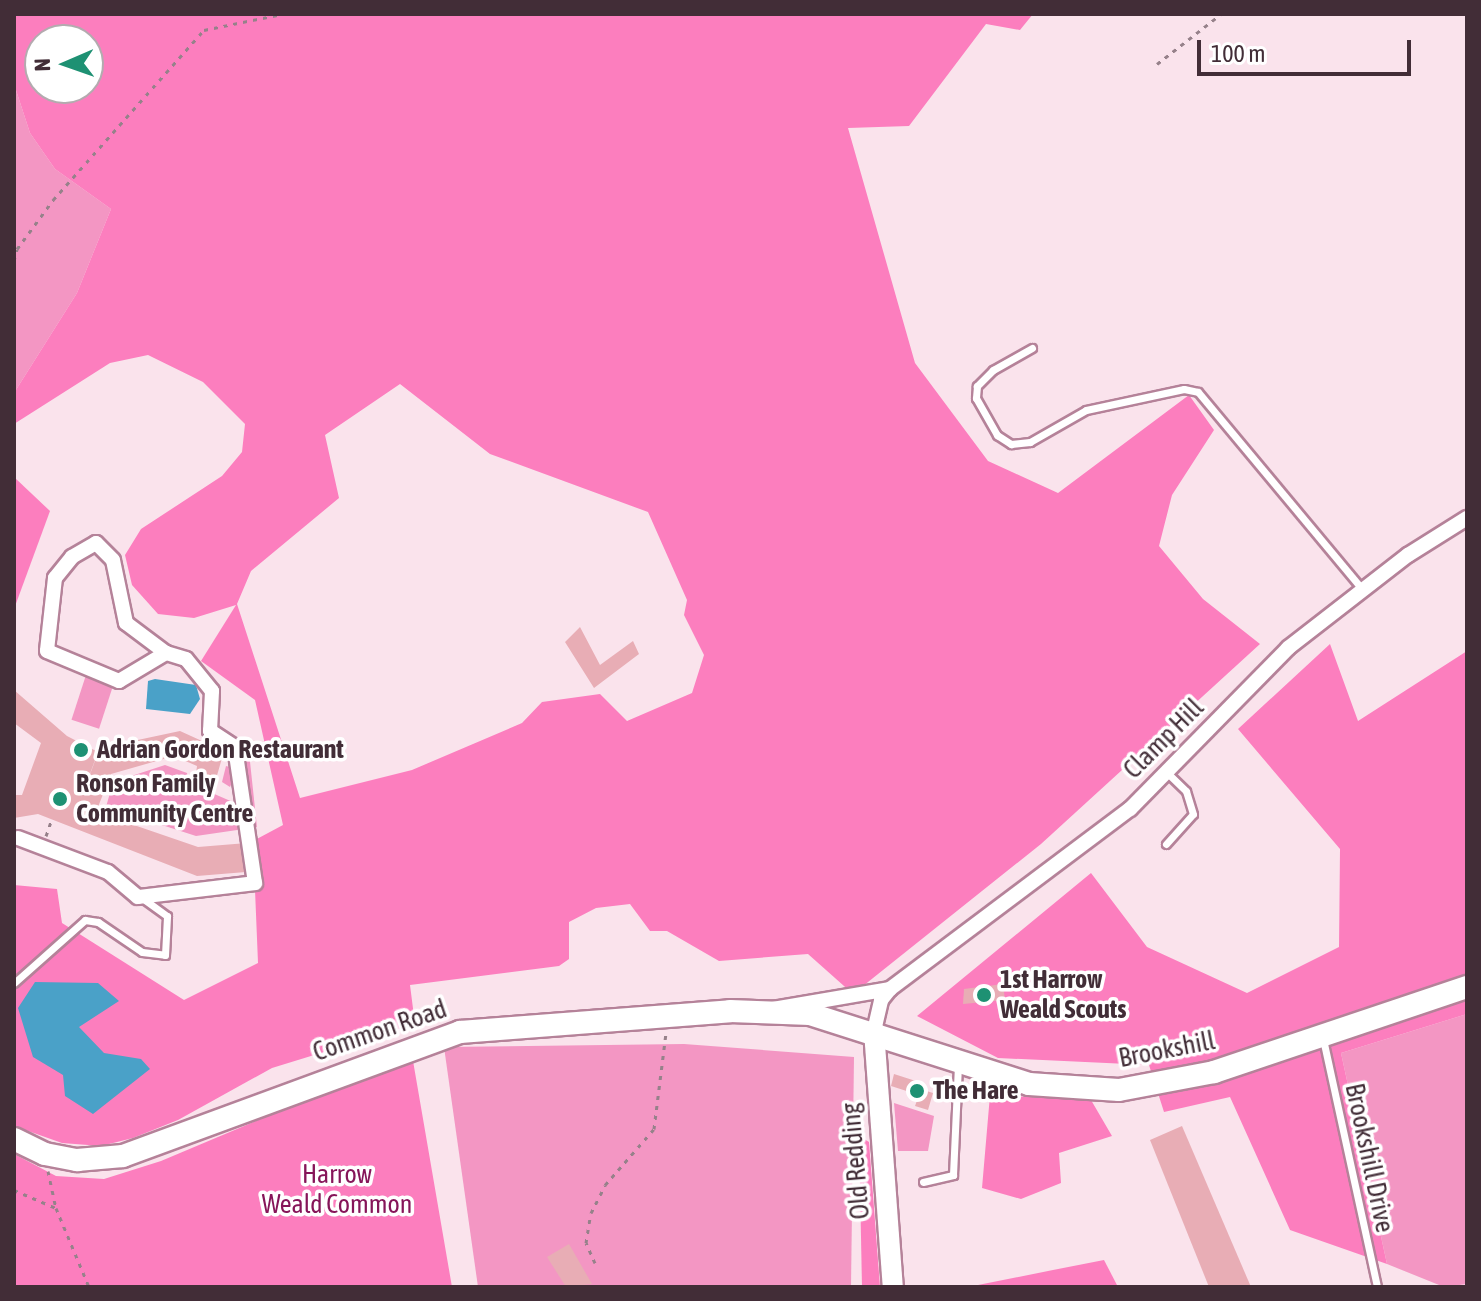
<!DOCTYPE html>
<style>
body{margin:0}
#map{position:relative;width:1481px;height:1301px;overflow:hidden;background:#fae3ec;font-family:"Asap Condensed",sans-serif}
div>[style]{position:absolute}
.green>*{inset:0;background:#f396c3;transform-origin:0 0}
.forest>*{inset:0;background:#fc7ebe}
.water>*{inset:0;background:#4aa1c8}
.building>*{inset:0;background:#e8adb5}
.path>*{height:3px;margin-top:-1.5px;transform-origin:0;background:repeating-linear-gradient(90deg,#96818a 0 4px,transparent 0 10px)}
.roads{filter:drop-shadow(2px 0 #b58299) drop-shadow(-2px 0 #b58299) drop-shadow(0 2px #b58299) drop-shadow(0 -2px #b58299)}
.lane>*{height:7px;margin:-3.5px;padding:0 3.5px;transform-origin:3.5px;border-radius:3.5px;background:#fff}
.street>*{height:14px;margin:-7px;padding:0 7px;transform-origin:7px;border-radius:7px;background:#fff}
.secondary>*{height:20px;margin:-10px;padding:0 10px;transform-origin:10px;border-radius:10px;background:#fff}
.primary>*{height:22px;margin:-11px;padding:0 11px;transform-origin:11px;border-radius:11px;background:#fff}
.dots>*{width:22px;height:22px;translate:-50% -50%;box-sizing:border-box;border:4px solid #fff;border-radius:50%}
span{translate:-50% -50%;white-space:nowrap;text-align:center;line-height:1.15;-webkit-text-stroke:7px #fff;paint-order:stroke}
.street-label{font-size:26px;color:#422d37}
.poi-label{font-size:26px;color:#422d37;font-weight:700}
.left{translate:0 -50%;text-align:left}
.park-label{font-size:26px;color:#861559}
.frame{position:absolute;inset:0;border:16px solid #422d37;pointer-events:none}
.north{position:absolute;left:24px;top:24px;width:80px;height:80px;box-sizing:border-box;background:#fff;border:2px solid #b3abaf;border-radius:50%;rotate:268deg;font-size:22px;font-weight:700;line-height:32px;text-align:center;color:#422d37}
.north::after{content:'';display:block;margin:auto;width:28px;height:36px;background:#1e9173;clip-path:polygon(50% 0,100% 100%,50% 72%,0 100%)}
.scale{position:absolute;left:1197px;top:40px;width:214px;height:36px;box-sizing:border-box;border:4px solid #422d37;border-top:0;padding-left:10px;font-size:24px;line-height:28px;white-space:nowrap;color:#422d37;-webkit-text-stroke:6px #fff;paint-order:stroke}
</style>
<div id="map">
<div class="green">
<i style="clip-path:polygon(14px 84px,30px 133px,55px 169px,111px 209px,77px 293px,14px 393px)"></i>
<i style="left:86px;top:675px;width:29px;height:47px;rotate:18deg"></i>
<i style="clip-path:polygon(248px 743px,257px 827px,196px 836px,106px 807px,113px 782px,165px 765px,187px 773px,189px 783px,242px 806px,237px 771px,230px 787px,222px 782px,226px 766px,237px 769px,235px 747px)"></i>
<i style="clip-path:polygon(1467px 1014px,1467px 1284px,1444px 1287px,1387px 1264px,1341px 1053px)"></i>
<i style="clip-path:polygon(684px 1044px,854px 1057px,851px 1287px,478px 1287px,444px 1047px)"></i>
<i style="clip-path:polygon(894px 1103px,934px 1116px,928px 1151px,898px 1151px)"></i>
</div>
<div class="forest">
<i style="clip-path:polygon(evenodd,14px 14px,1033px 14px,1020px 30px,986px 24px,909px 126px,848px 128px,915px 363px,988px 461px,1058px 493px,1189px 395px,1214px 430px,1172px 495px,1159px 546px,1203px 599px,1260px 644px,1041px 844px,853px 994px,808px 954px,719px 961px,667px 931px,650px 931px,630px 904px,596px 908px,569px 922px,569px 959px,559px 966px,410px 985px,415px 1024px,272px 1068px,178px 1120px,133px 1138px,101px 1146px,62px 1143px,14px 1126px,14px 885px,57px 889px,62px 923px,184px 1000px,258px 963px,253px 841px,283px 825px,255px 700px,201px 661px,236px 605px,194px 618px,158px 614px,132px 585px,125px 555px,141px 529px,222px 476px,242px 452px,245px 424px,203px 382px,148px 355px,110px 363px,14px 424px,14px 393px,77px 293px,111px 209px,55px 169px,30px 133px,14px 84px,14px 14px,40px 40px,88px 40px,88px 88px,40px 88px,40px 40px,14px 14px,400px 384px,490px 454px,648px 512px,687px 600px,684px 615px,704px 655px,692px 693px,627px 721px,600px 694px,542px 702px,522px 723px,412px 770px,300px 798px,237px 604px,251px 571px,339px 498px,325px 435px,400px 384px)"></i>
<i style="clip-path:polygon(14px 477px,50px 511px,14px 609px)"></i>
<i style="clip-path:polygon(1330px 644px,1358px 721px,1467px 651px,1467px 1014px,1341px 1053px,1387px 1264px,1290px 1230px,1230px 1097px,1164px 1112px,1149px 1065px,998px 1058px,917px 1016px,1091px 873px,1147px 947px,1247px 993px,1339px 947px,1340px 849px,1238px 729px)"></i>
<i style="clip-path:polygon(412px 1055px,452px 1287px,14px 1287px,14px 1154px,56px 1176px,104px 1179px,161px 1161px)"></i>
<i style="clip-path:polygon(990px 1095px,1091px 1100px,1112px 1136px,1059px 1153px,1061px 1183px,1021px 1199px,982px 1188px)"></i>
<i style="clip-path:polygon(859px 1136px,869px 1142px,880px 1287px,862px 1287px)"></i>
<i style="clip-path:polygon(1104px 1260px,1118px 1287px,968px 1287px,1053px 1270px)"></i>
</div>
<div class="water">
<i style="clip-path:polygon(155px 679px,196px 685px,200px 699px,190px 714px,146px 709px,148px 681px)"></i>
<i style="clip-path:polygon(35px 982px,98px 983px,119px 1001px,79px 1027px,104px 1053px,141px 1059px,150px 1069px,93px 1114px,65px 1096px,63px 1075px,33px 1057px,18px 1008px)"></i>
</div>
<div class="building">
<i style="clip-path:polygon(580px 627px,600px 665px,633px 641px,639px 654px,594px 688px,565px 642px)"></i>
<i style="clip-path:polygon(14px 690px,67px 736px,98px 752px,81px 798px,85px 788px,99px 750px,100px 748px,180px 731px,224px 751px,216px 779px,196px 774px,197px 766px,174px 756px,111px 774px,96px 812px,198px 847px,247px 843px,246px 872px,197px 876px,38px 814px,14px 818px,14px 795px,22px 795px,41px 743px,14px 723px)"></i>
<i style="clip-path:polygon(1003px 984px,1005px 1000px,963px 1004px,964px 989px)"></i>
<i style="clip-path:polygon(894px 1074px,922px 1083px,920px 1089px,933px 1093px,928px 1110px,915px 1106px,919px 1095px,891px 1086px)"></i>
<i style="clip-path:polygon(1182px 1126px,1251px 1287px,1209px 1287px,1150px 1140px)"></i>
<i style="clip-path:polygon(569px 1244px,592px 1284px,566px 1287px,547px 1257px)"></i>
</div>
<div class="path">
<i style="left:1157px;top:64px;width:81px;rotate:-38deg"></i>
<i style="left:14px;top:261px;width:12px;rotate:-76deg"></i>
<i style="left:17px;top:249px;width:61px;rotate:-53.7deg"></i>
<i style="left:53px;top:200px;width:227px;rotate:-48.4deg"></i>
<i style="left:204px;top:30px;width:80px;rotate:-11.6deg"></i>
<i style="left:46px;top:836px;width:18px;rotate:-71deg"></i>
<i style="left:48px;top:1171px;width:38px;rotate:78deg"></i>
<i style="left:56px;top:1208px;width:86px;rotate:67.3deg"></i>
<i style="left:14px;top:1190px;width:46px;rotate:23.2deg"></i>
<i style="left:595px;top:1263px;width:22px;rotate:-114deg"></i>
<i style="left:586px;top:1243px;width:30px;rotate:-81deg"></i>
<i style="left:591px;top:1213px;width:31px;rotate:-63deg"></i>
<i style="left:605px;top:1185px;width:74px;rotate:-48.8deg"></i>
<i style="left:654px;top:1129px;width:98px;rotate:-82.9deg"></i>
</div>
<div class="roads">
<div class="lane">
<i style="left:1032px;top:348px;width:45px;rotate:150.6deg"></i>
<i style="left:993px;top:370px;width:23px;rotate:135deg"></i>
<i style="left:977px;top:386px;width:12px;rotate:95deg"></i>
<i style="left:976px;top:398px;width:43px;rotate:60.4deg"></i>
<i style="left:997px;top:435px;width:17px;rotate:33deg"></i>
<i style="left:1011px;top:444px;width:19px;rotate:-6deg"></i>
<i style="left:1030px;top:442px;width:64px;rotate:-29.7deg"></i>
<i style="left:1086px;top:410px;width:100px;rotate:-12.1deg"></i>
<i style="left:1184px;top:389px;width:14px;rotate:12deg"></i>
<i style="left:1198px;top:392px;width:258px;rotate:50.2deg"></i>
<i style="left:1166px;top:844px;width:40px;rotate:-48deg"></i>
<i style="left:1193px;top:814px;width:24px;rotate:-107deg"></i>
<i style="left:1186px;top:791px;width:28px;rotate:-136deg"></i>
<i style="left:14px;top:983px;width:95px;rotate:-41.6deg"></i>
<i style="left:85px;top:920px;width:13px;rotate:9deg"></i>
<i style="left:98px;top:922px;width:53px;rotate:34.3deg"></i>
<i style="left:142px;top:952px;width:23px;rotate:7deg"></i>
<i style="left:165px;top:955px;width:39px;rotate:-87deg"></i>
<i style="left:167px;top:916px;width:27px;rotate:-144deg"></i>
<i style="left:1323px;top:1039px;width:254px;rotate:77.7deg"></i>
<i style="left:923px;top:1182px;width:31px;rotate:-13deg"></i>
<i style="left:953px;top:1175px;width:111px;rotate:-87.4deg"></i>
</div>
<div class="street">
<i style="left:18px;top:838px;width:96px;rotate:20.7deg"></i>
<i style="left:108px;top:872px;width:39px;rotate:40deg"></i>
<i style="left:138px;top:897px;width:118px;rotate:-6.8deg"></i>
<i style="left:255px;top:883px;width:137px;rotate:-98.4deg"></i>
<i style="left:235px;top:747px;width:30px;rotate:-147deg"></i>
<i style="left:210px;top:731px;width:40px;rotate:-87.1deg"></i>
<i style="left:212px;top:691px;width:41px;rotate:-129.1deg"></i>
<i style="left:186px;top:659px;width:21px;rotate:-163deg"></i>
<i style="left:166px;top:653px;width:50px;rotate:-143.1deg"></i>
<i style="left:126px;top:623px;width:64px;rotate:-101.7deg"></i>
<i style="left:113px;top:560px;width:24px;rotate:-135deg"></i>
<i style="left:96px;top:543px;width:28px;rotate:150deg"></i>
<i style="left:72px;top:557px;width:27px;rotate:129deg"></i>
<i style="left:55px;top:578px;width:73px;rotate:96.3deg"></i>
<i style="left:47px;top:651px;width:78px;rotate:22.6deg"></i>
<i style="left:119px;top:681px;width:55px;rotate:-30.8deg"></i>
<i style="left:773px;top:1009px;width:119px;rotate:-9.7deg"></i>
<i style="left:874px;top:1031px;width:32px;rotate:-77deg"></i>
<i style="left:881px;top:1000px;width:14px;rotate:-51deg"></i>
<i style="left:890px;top:989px;width:300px;rotate:-36.9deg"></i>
<i style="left:1130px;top:809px;width:226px;rotate:-45.5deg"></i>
<i style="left:1288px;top:648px;width:152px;rotate:-37.8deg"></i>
<i style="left:1408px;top:555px;width:70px;rotate:-32.1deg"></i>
</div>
<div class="secondary">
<i style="left:874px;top:1031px;width:257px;rotate:85.8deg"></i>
</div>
<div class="primary">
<i style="left:14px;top:1139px;width:34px;rotate:26deg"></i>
<i style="left:45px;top:1154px;width:33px;rotate:11deg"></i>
<i style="left:77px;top:1160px;width:46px;rotate:-5deg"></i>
<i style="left:123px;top:1156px;width:359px;rotate:-20.2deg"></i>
<i style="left:460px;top:1032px;width:271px;rotate:-4.4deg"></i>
<i style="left:730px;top:1011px;width:80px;rotate:2.1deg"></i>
<i style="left:810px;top:1014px;width:230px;rotate:17.7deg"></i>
<i style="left:1029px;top:1084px;width:90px;rotate:3.8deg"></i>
<i style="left:1119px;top:1090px;width:97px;rotate:-10.7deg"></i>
<i style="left:1214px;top:1072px;width:267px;rotate:-18.6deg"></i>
</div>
</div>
<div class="dots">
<i style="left:81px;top:750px;background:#1e9173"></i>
<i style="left:60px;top:799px;background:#1e9173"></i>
<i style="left:984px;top:995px;background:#1e9173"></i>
<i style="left:917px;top:1091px;background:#1e9173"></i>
</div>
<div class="street-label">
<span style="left:1164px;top:739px;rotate:-45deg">Clamp Hill</span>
<span style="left:380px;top:1031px;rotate:-19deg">Common Road</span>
<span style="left:1167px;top:1050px;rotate:-11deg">Brookshill</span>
<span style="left:1369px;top:1158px;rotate:78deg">Brookshill Drive</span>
<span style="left:856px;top:1161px;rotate:-95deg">Old Redding</span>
</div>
<div class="poi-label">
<span class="left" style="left:97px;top:750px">Adrian Gordon Restaurant</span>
<span class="left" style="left:76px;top:799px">Ronson Family<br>Community Centre</span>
<span class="left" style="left:1000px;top:995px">1st Harrow<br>Weald Scouts</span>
<span class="left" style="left:933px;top:1091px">The Hare</span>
</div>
<div class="park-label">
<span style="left:337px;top:1190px">Harrow<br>Weald Common</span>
</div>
<div class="frame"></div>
<div class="north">N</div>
<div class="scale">100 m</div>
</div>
